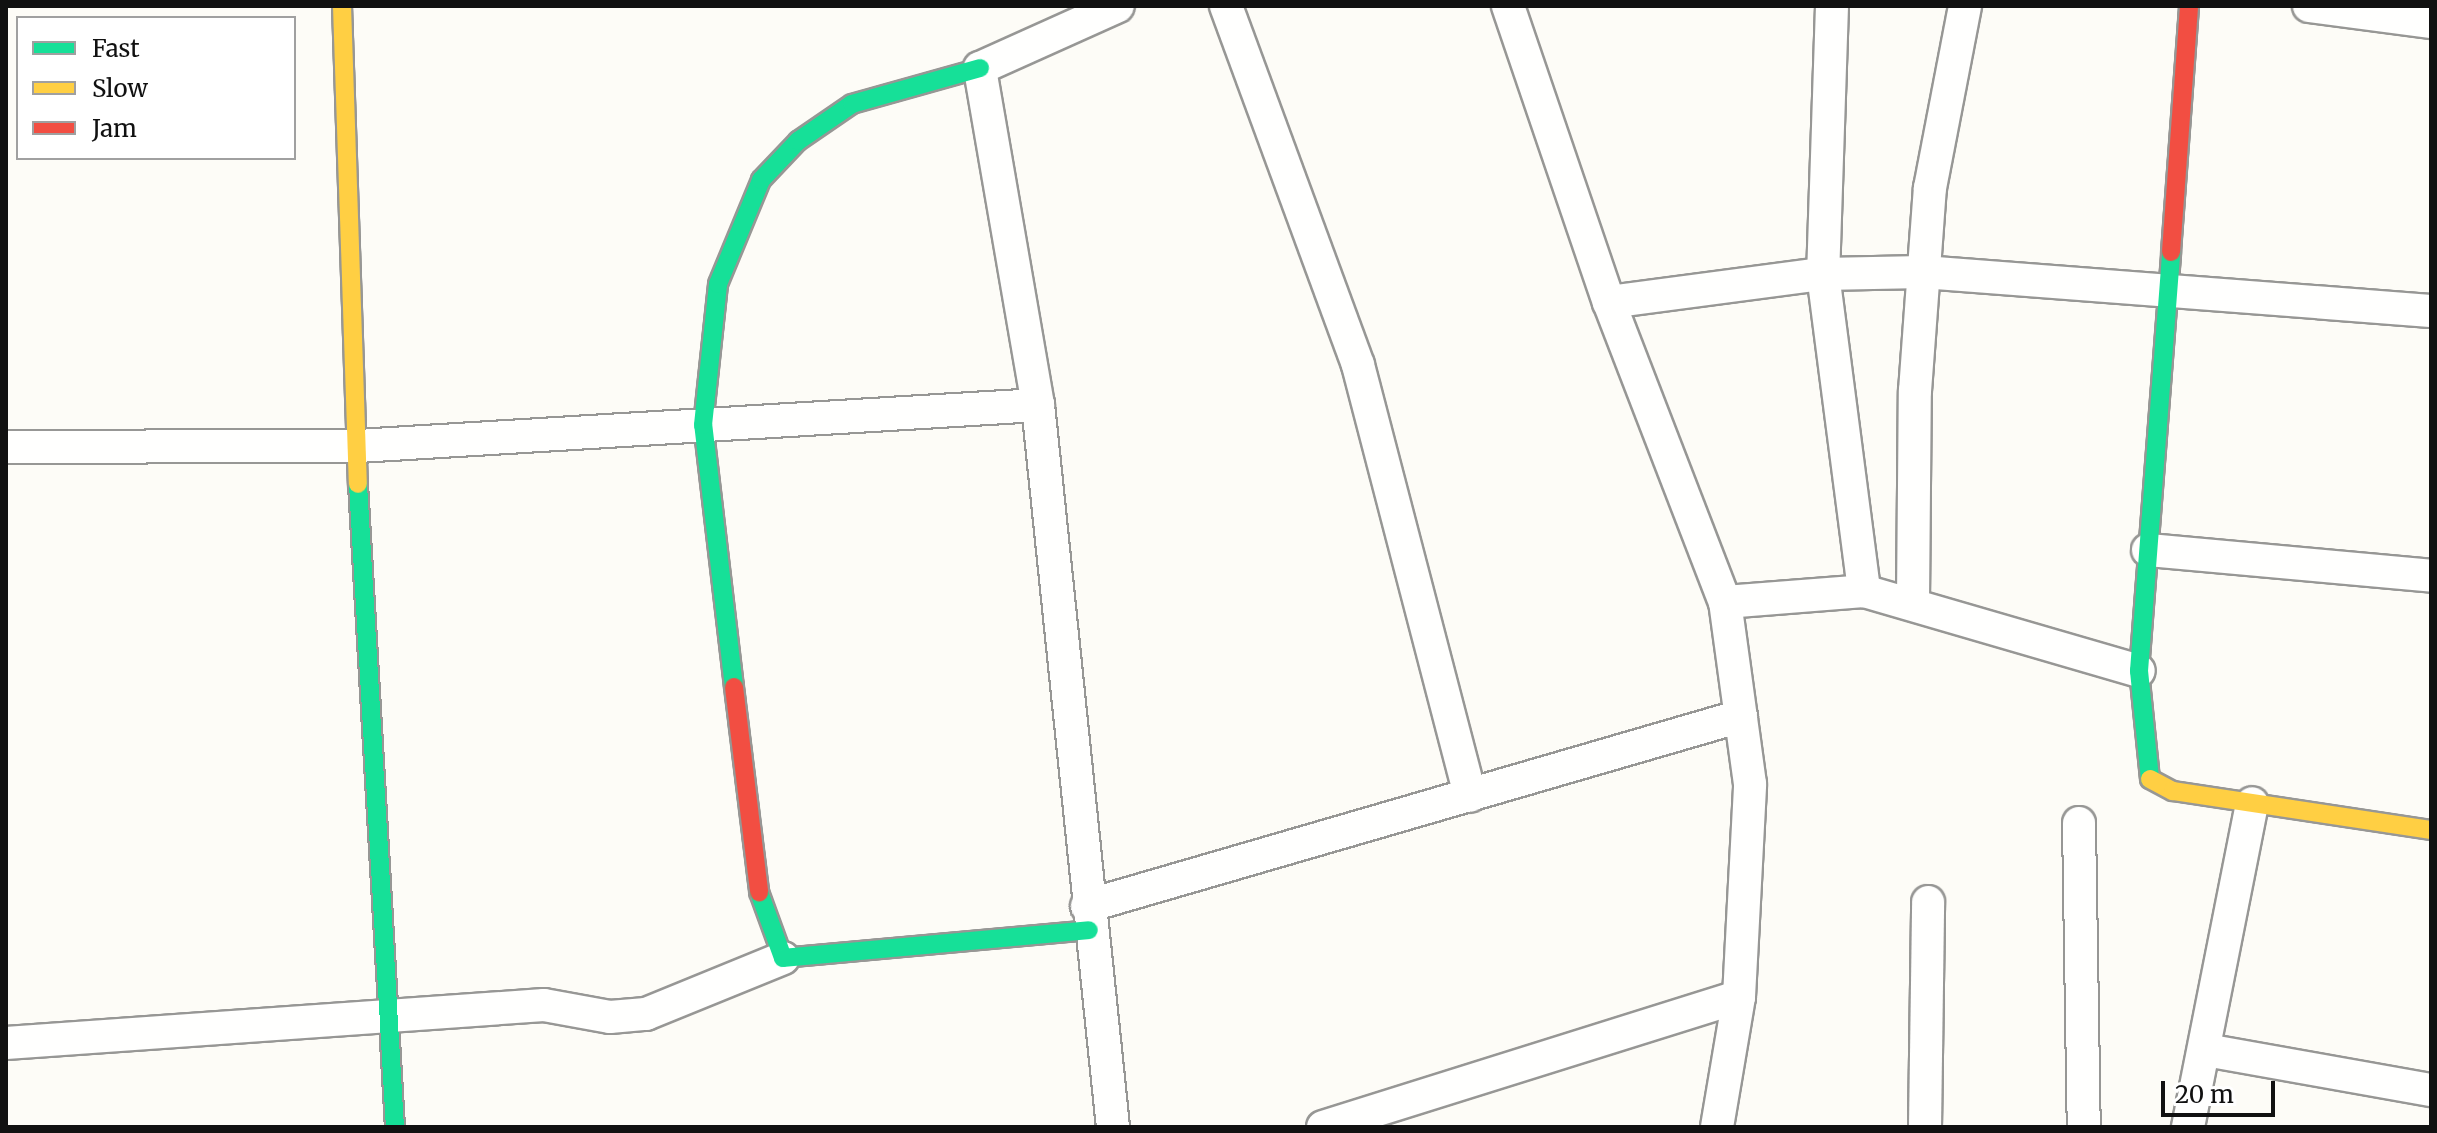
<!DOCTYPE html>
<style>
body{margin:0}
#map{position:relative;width:2437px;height:1133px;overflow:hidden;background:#fdfcf7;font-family:Merriweather,serif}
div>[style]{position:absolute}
.roads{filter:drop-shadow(2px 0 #979795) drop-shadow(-2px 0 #979795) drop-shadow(0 2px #979795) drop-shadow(0 -2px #979795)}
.street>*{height:32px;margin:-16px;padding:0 16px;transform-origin:16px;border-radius:16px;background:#fffffe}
.fast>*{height:18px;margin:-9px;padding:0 9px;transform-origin:9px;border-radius:9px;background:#16e098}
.slow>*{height:18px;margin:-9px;padding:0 9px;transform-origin:9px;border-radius:9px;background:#ffcf43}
.jam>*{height:18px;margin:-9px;padding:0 9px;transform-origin:9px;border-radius:9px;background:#f24e42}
span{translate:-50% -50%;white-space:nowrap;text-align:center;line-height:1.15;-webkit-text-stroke:8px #fff;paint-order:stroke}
.frame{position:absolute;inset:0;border:8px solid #111;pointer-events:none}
.legend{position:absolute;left:16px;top:16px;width:280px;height:144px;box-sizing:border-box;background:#fff;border:2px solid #a0a0a0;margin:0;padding:10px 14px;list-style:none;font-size:24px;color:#111}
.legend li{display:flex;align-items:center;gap:16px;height:40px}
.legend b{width:40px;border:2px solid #a0a0a0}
.scale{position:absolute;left:2161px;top:1081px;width:114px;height:36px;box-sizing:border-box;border:4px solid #111;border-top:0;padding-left:10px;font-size:24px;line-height:28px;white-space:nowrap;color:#111;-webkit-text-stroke:6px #fff;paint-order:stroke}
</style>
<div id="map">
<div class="roads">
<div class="street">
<i style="left:1226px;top:6px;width:382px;rotate:69.8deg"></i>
<i style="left:1358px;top:365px;width:445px;rotate:75.4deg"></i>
<i style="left:1508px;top:6px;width:313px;rotate:71.2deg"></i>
<i style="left:1609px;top:302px;width:216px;rotate:-7.5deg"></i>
<i style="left:1823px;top:274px;width:320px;rotate:82.6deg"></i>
<i style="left:1832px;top:6px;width:268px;rotate:91.9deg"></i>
<i style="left:1823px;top:274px;width:100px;rotate:-1.1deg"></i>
<i style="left:1923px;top:272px;width:509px;rotate:4.39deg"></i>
<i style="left:2309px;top:6px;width:123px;rotate:7.5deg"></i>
<i style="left:1609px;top:302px;width:322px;rotate:68.9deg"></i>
<i style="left:6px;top:447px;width:352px;rotate:-0.2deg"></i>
<i style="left:358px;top:446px;width:681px;rotate:-3.45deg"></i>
<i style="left:2148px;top:550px;width:284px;rotate:5.2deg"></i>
<i style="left:1913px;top:601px;width:210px;rotate:-89.5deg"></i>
<i style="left:1915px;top:391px;width:204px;rotate:-85.8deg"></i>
<i style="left:1930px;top:188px;width:185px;rotate:-79.1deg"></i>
<i style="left:2079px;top:823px;width:304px;rotate:89.1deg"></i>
<i style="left:1087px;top:906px;width:681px;rotate:-16.2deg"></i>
<i style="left:6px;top:1043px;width:539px;rotate:-4.04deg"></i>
<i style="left:544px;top:1005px;width:67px;rotate:10.3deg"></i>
<i style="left:610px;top:1017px;width:36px;rotate:-5deg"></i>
<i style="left:646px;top:1014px;width:148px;rotate:-22.2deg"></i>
<i style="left:2206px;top:1050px;width:229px;rotate:10.1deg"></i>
<i style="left:1113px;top:1127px;width:726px;rotate:-95.93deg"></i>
<i style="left:1038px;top:405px;width:342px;rotate:-99.8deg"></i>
<i style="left:980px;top:68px;width:151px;rotate:-24.2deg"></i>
<i style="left:1323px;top:1127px;width:436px;rotate:-17.4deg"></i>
<i style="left:1717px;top:1127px;width:132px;rotate:-80.4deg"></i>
<i style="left:1739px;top:997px;width:213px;rotate:-87deg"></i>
<i style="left:1750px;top:784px;width:184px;rotate:-97.8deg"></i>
<i style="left:1725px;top:602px;width:139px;rotate:-4.5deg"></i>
<i style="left:1864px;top:591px;width:286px;rotate:16.2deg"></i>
<i style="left:1925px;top:1127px;width:225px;rotate:-89.2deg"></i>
<i style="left:2188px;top:1127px;width:330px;rotate:-78.8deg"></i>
</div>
<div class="fast">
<i style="left:358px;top:484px;width:644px;rotate:86.71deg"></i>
<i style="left:734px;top:687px;width:264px;rotate:-96.7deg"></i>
<i style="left:703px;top:425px;width:142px;rotate:-83.9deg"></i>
<i style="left:718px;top:284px;width:113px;rotate:-67.5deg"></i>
<i style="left:761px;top:180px;width:54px;rotate:-46.5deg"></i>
<i style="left:798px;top:141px;width:65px;rotate:-34.4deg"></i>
<i style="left:852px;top:104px;width:133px;rotate:-15.7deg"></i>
<i style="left:2150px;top:779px;width:109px;rotate:-95.8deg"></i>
<i style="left:2139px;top:671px;width:420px;rotate:-85.6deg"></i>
<i style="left:759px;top:892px;width:70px;rotate:70deg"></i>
<i style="left:783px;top:958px;width:307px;rotate:-5.2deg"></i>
</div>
<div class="slow">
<i style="left:342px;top:6px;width:478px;rotate:88.1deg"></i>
<i style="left:2150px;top:779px;width:26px;rotate:28deg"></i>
<i style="left:2173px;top:791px;width:261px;rotate:8.6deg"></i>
</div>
<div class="jam">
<i style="left:2171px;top:252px;width:247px;rotate:-85.8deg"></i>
<i style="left:734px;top:687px;width:207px;rotate:83deg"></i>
</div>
</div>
<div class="frame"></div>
<ul class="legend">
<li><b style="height:10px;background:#16e098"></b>Fast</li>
<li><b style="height:10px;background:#ffcf43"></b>Slow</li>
<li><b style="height:10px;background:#f24e42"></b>Jam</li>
</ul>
<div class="scale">20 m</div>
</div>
